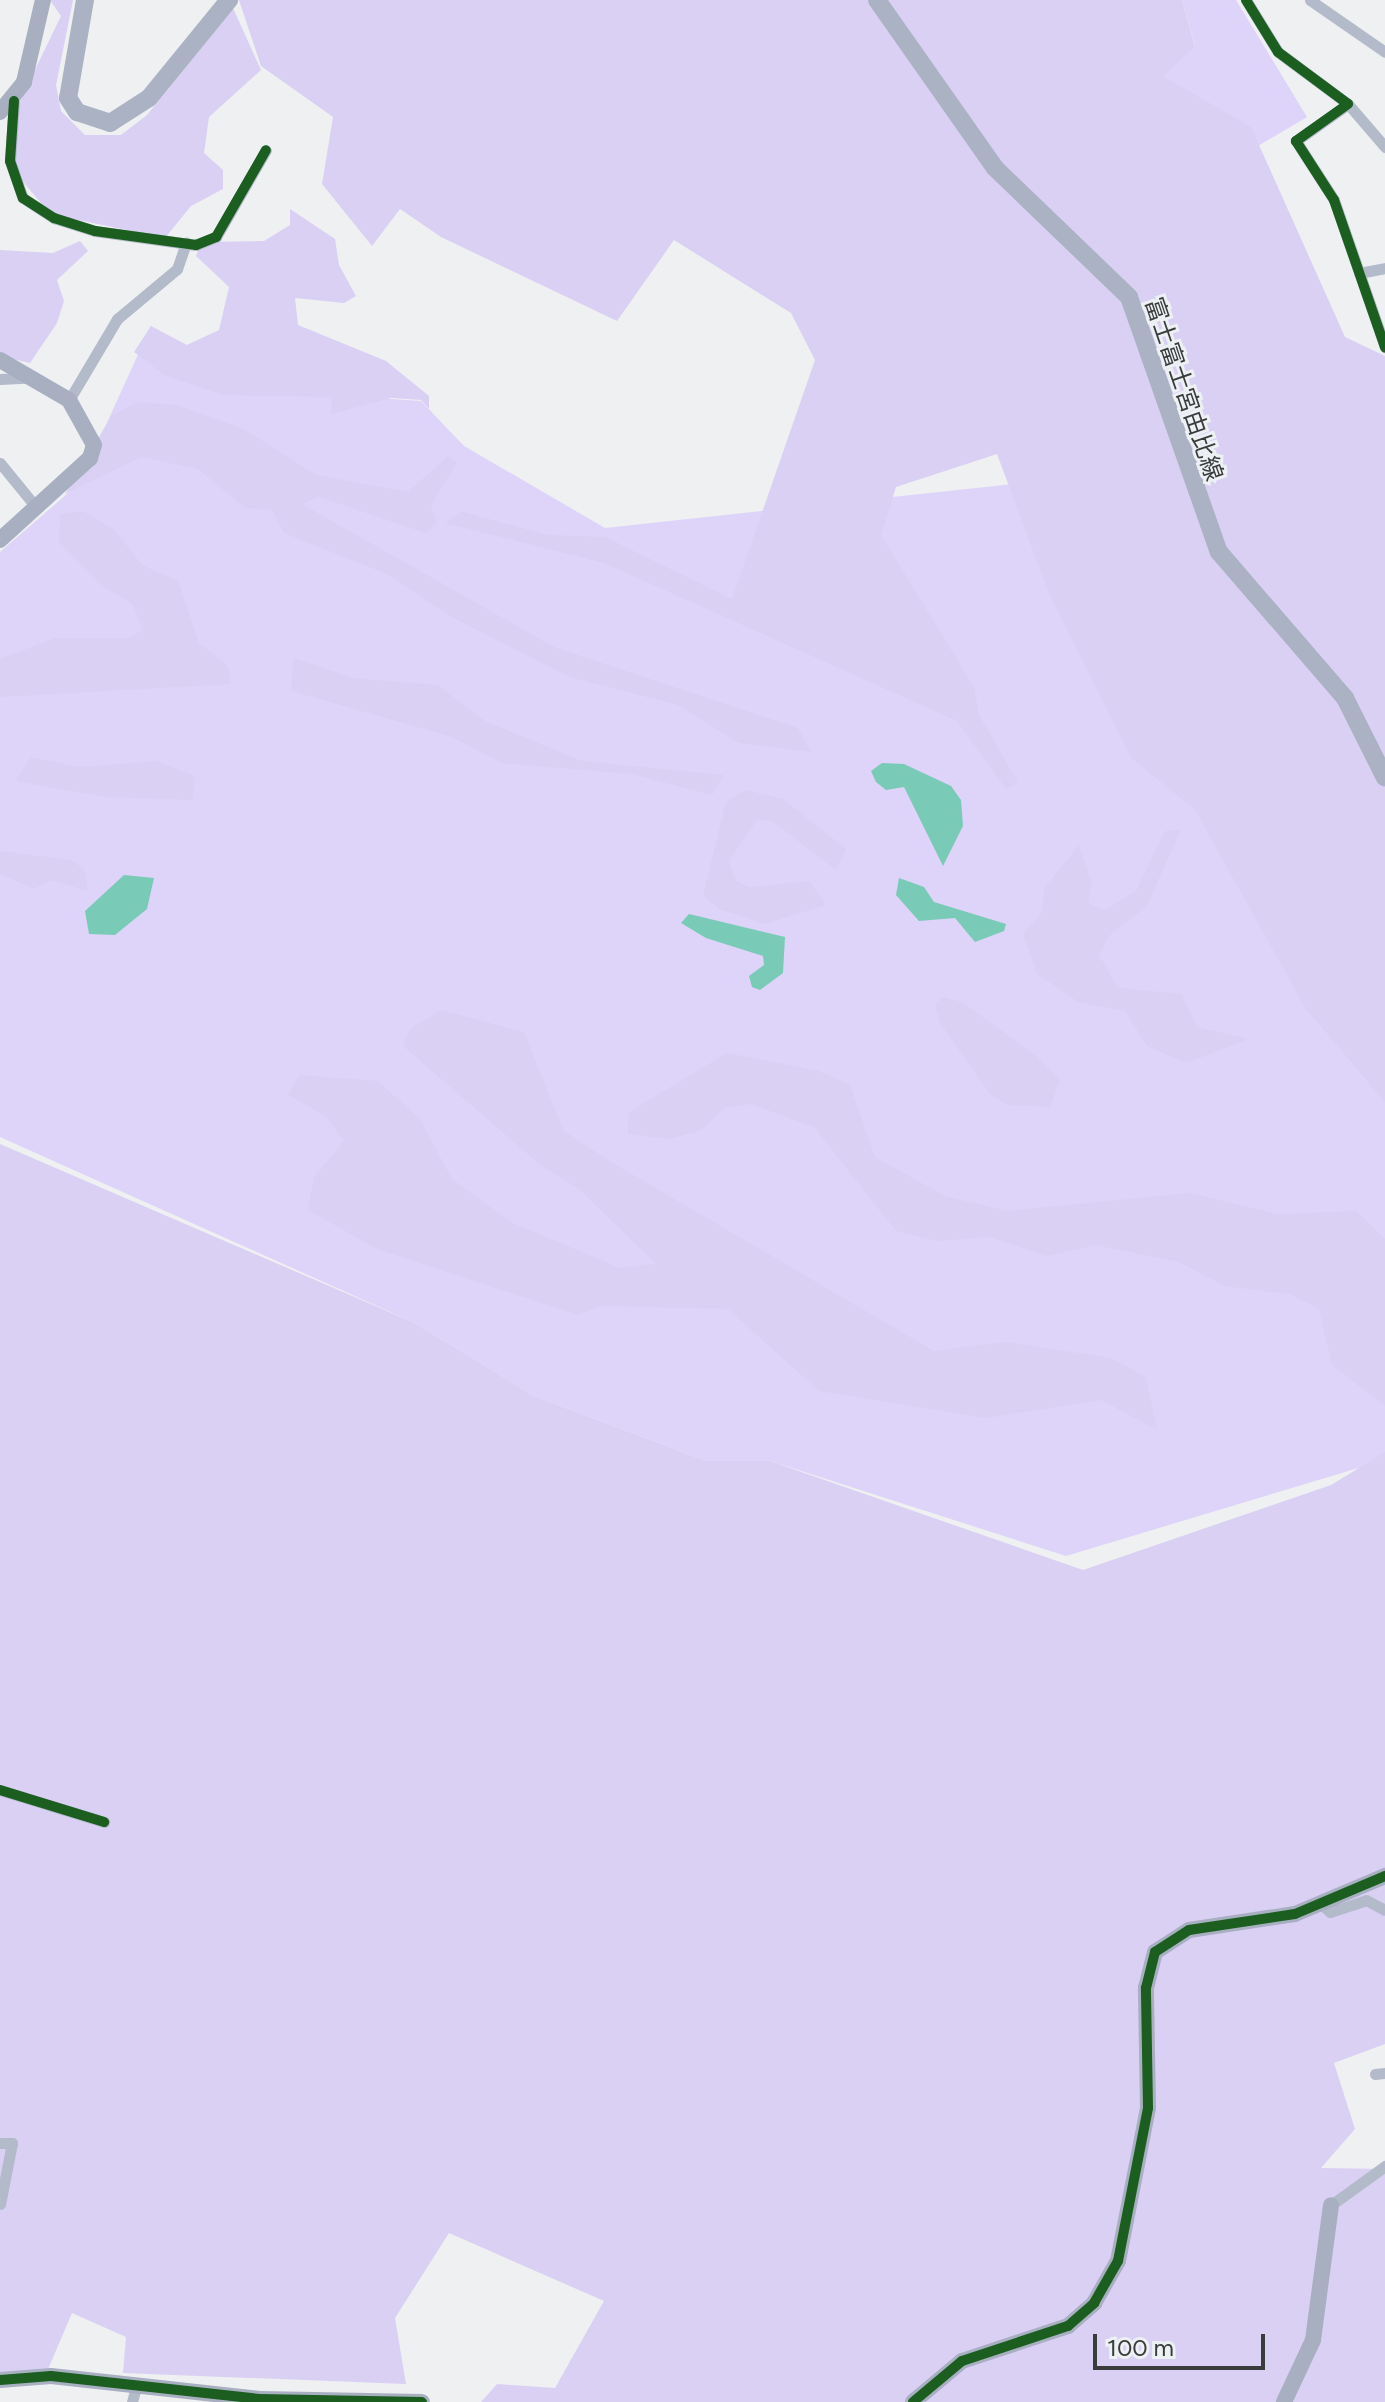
<!DOCTYPE html>
<meta charset="utf-8">
<style>
body{margin:0}
#map{position:relative;width:1385px;height:2402px;overflow:hidden;background:#eef0f2;font-family:Figtree,"Noto Sans JP",sans-serif}
div>[style]{position:absolute}
.green>*{inset:0;background:#ded4f9}
.forest>*{inset:0;background:#d9d0f4}
.water>*{inset:0;background:#79cab6}
.street>*{height:11px;margin:-5.5px;padding:0 5.5px;transform-origin:5.5px;border-radius:5.5px;background:#b3bac9}
.secondary>*{height:16px;margin:-8px;padding:0 8px;transform-origin:8px;border-radius:8px;background:#a7afc1}
.primary>*{height:18px;margin:-9px;padding:0 9px;transform-origin:9px;border-radius:9px;background:#abb2c4}
.cycleway>*{height:10px;margin:-5px;padding:0 5px;transform-origin:5px;border-radius:5px;background:#1b5e20}
span{translate:-50% -50%;white-space:nowrap;text-align:center;line-height:1.15;-webkit-text-stroke:6px #edf1f3;paint-order:stroke}
.street-label{font-size:24px;color:#3a3b3c}
.scale{position:absolute;left:1093px;top:2334px;width:172px;height:36px;box-sizing:border-box;border:4px solid #3a3b3c;border-top:0;padding-left:10px;font-size:24px;line-height:28px;white-space:nowrap;color:#3a3b3c;-webkit-text-stroke:6px #edf1f3;paint-order:stroke}
</style>
<div id="map">
<div class="green">
<i style="clip-path:polygon(1182px 0,1236px 0,1307px 117px,1258px 146px,1162px 76px,1195px 46px)"></i>
<i style="clip-path:polygon(151px 326px,218px 387px,421px 401px,464px 446px,605px 528px,1022px 483px,1385px 1065px,1385px 1460px,1066px 1556px,770px 1461px,706px 1461px,534px 1396px,415px 1323px,0 1137px,0 552px,105px 461px,105px 427px)"></i>
</div>
<div class="forest">
<i style="clip-path:polygon(50px 0,73px 0,56px 85px,61px 111px,85px 135px,121px 135px,147px 115px,233px 8px,261px 70px,209px 117px,204px 153px,223px 170px,223px 189px,191px 206px,165px 238px,50px 214px,16px 173px,16px 109px,61px 16px)"></i>
<i style="clip-path:polygon(239px 0,1182px 0,1195px 47px,1163px 76px,1251px 127px,1345px 337px,1385px 356px,1385px 1102px,1306px 1009px,1195px 810px,1131px 758px,1049px 594px,997px 454px,896px 487px,881px 535px,974px 687px,979px 715px,1018px 782px,1006px 789px,957px 721px,604px 563px,445px 523px,461px 511px,547px 535px,605px 537px,732px 599px,815px 360px,791px 313px,674px 240px,617px 321px,441px 237px,400px 209px,372px 246px,322px 184px,333px 117px,261px 66px)"></i>
<i style="clip-path:polygon(290px 209px,335px 239px,339px 265px,356px 296px,344px 303px,295px 298px,298px 325px,386px 361px,429px 396px,429px 409px,421px 400px,391px 398px,331px 414px,332px 397px,223px 395px,166px 376px,134px 352px,151px 326px,187px 345px,219px 330px,229px 287px,196px 256px,202px 242px,264px 241px,290px 225px)"></i>
<i style="clip-path:polygon(80px 241px,88px 251px,57px 280px,64px 301px,57px 323px,30px 363px,0 356px,0 250px,53px 253px)"></i>
<i style="clip-path:polygon(138px 402px,176px 405px,244px 429px,316px 475px,408px 492px,448px 456px,457px 462px,431px 506px,437px 522px,426px 533px,319px 497px,302px 504px,554px 647px,798px 728px,811px 752px,739px 743px,678px 705px,569px 677px,448px 615px,387px 574px,284px 533px,272px 510px,245px 508px,198px 469px,141px 457px,65px 494px,112px 415px)"></i>
<i style="clip-path:polygon(83px 511px,114px 529px,142px 565px,178px 581px,199px 643px,228px 666px,231px 684px,0 697px,0 659px,55px 638px,128px 638px,143px 630px,132px 603px,106px 589px,59px 542px,60px 514px)"></i>
<i style="clip-path:polygon(294px 658px,353px 678px,438px 685px,485px 721px,582px 761px,724px 775px,712px 795px,631px 774px,502px 763px,452px 737px,291px 691px)"></i>
<i style="clip-path:polygon(31px 757px,79px 767px,157px 761px,195px 776px,193px 800px,106px 797px,15px 781px)"></i>
<i style="clip-path:polygon(746px 790px,783px 799px,846px 849px,836px 870px,772px 821px,757px 820px,729px 861px,736px 881px,749px 887px,809px 881px,826px 905px,765px 924px,719px 909px,703px 895px,726px 802px)"></i>
<i style="clip-path:polygon(1181px 830px,1146px 907px,1109px 936px,1099px 955px,1118px 988px,1182px 994px,1197px 1027px,1249px 1039px,1186px 1063px,1147px 1046px,1125px 1011px,1078px 1002px,1037px 974px,1023px 934px,1042px 912px,1045px 887px,1079px 845px,1091px 881px,1089px 904px,1105px 910px,1136px 891px,1165px 831px)"></i>
<i style="clip-path:polygon(0 851px,71px 860px,84px 869px,88px 891px,51px 880px,34px 889px,0 874px)"></i>
<i style="clip-path:polygon(943px 997px,962px 1002px,1034px 1054px,1060px 1080px,1050px 1107px,1007px 1105px,990px 1094px,940px 1023px,935px 1004px)"></i>
<i style="clip-path:polygon(441px 1010px,524px 1032px,564px 1131px,608px 1160px,934px 1351px,1006px 1342px,1111px 1358px,1146px 1377px,1157px 1430px,1101px 1400px,986px 1418px,819px 1391px,728px 1309px,600px 1306px,578px 1315px,377px 1249px,308px 1210px,314px 1177px,344px 1141px,327px 1118px,288px 1094px,299px 1075px,378px 1081px,420px 1119px,452px 1179px,513px 1223px,620px 1268px,656px 1264px,580px 1190px,539px 1164px,403px 1046px,410px 1029px)"></i>
<i style="clip-path:polygon(727px 1053px,819px 1071px,850px 1085px,875px 1157px,945px 1196px,1007px 1211px,1190px 1193px,1278px 1214px,1357px 1211px,1385px 1239px,1385px 1406px,1332px 1365px,1319px 1309px,1289px 1294px,1225px 1286px,1179px 1262px,1096px 1245px,1046px 1256px,990px 1237px,936px 1241px,896px 1231px,814px 1127px,750px 1104px,724px 1108px,702px 1130px,669px 1139px,628px 1134px,629px 1112px)"></i>
<i style="clip-path:polygon(0 1144px,415px 1323px,534px 1396px,706px 1461px,770px 1461px,1083px 1570px,1331px 1485px,1385px 1452px,1385px 2044px,1334px 2063px,1355px 2129px,1321px 2168px,1385px 2169px,1385px 2402px,481px 2402px,497px 2384px,555px 2388px,604px 2301px,449px 2233px,395px 2318px,406px 2384px,123px 2373px,126px 2337px,72px 2313px,46px 2374px,0 2372px)"></i>
</div>
<div class="water">
<i style="clip-path:polygon(882px 763px,904px 764px,951px 786px,961px 800px,963px 826px,943px 866px,904px 787px,886px 790px,876px 782px,871px 771px)"></i>
<i style="clip-path:polygon(124px 875px,154px 878px,147px 909px,115px 935px,89px 934px,85px 911px)"></i>
<i style="clip-path:polygon(899px 878px,924px 887px,934px 902px,1006px 924px,1004px 931px,975px 942px,955px 918px,919px 921px,896px 895px)"></i>
<i style="clip-path:polygon(689px 914px,785px 937px,783px 973px,760px 990px,752px 987px,749px 976px,764px 965px,763px 956px,706px 938px,681px 923px)"></i>
</div>
<div class="street">
<i style="left:1246px;top:0;width:61px;rotate:58.4deg"></i>
<i style="left:1278px;top:52px;width:87px;rotate:36.6deg"></i>
<i style="left:1348px;top:104px;width:64px;rotate:144.6deg"></i>
<i style="left:1296px;top:141px;width:70px;rotate:57.2deg"></i>
<i style="left:1334px;top:200px;width:156px;rotate:70.9deg"></i>
<i style="left:1310px;top:0;width:91px;rotate:34.7deg"></i>
<i style="left:14px;top:101px;width:60px;rotate:93.8deg"></i>
<i style="left:10px;top:161px;width:39px;rotate:71deg"></i>
<i style="left:23px;top:198px;width:37px;rotate:33deg"></i>
<i style="left:54px;top:218px;width:43px;rotate:17.6deg"></i>
<i style="left:95px;top:231px;width:102px;rotate:7.9deg"></i>
<i style="left:196px;top:245px;width:22px;rotate:-22deg"></i>
<i style="left:216px;top:237px;width:100px;rotate:-60.1deg"></i>
<i style="left:1348px;top:104px;width:57px;rotate:49.3deg"></i>
<i style="left:1359px;top:273px;width:26px;rotate:-11deg"></i>
<i style="left:0;top:379px;width:34px;rotate:-3deg"></i>
<i style="left:69px;top:400px;width:94px;rotate:-59.3deg"></i>
<i style="left:117px;top:319px;width:78px;rotate:-39.8deg"></i>
<i style="left:177px;top:269px;width:28px;rotate:-71deg"></i>
<i style="left:0;top:463px;width:57px;rotate:50.7deg"></i>
<i style="left:0;top:1790px;width:109px;rotate:17.1deg"></i>
<i style="left:1321px;top:1904px;width:12px;rotate:42deg"></i>
<i style="left:1330px;top:1912px;width:38px;rotate:-18deg"></i>
<i style="left:1366px;top:1900px;width:21px;rotate:28deg"></i>
<i style="left:1375px;top:2074px;width:10px;rotate:-6deg"></i>
<i style="left:0;top:2143px;width:12px"></i>
<i style="left:12px;top:2143px;width:62px;rotate:101.1deg"></i>
<i style="left:1331px;top:2205px;width:67px;rotate:-35.8deg"></i>
<i style="left:132px;top:2402px;width:20px;rotate:-75deg"></i>
</div>
<div class="secondary">
<i style="left:0;top:112px;width:38px;rotate:-51deg"></i>
<i style="left:24px;top:82px;width:84px;rotate:-77deg"></i>
<i style="left:0;top:360px;width:80px;rotate:30.1deg"></i>
<i style="left:69px;top:400px;width:51px;rotate:60.9deg"></i>
<i style="left:94px;top:445px;width:14px;rotate:107deg"></i>
<i style="left:90px;top:458px;width:122px;rotate:137.7deg"></i>
<i style="left:0;top:2380px;width:51px;rotate:-4.5deg"></i>
<i style="left:51px;top:2376px;width:210px;rotate:6.3deg"></i>
<i style="left:260px;top:2399px;width:162px;rotate:1.1deg"></i>
<i style="left:913px;top:2402px;width:64px;rotate:-39.9deg"></i>
<i style="left:962px;top:2361px;width:112px;rotate:-18.3deg"></i>
<i style="left:1068px;top:2326px;width:35px;rotate:-41deg"></i>
<i style="left:1094px;top:2303px;width:48px;rotate:-60.3deg"></i>
<i style="left:1118px;top:2261px;width:156px;rotate:-78.9deg"></i>
<i style="left:1148px;top:2108px;width:120px;rotate:-91deg"></i>
<i style="left:1146px;top:1988px;width:37px;rotate:-76deg"></i>
<i style="left:1155px;top:1952px;width:40px;rotate:-32.9deg"></i>
<i style="left:1189px;top:1930px;width:107px;rotate:-8.6deg"></i>
<i style="left:1295px;top:1914px;width:98px;rotate:-22.9deg"></i>
<i style="left:1284px;top:2402px;width:68px;rotate:-64.9deg"></i>
<i style="left:1313px;top:2340px;width:136px;rotate:-82.4deg"></i>
</div>
<div class="primary">
<i style="left:85px;top:0;width:99px;rotate:99.8deg"></i>
<i style="left:68px;top:98px;width:17px;rotate:57deg"></i>
<i style="left:77px;top:112px;width:35px;rotate:18deg"></i>
<i style="left:110px;top:123px;width:46px;rotate:-32.7deg"></i>
<i style="left:149px;top:98px;width:127px;rotate:-50.8deg"></i>
<i style="left:877px;top:0;width:205px;rotate:54.9deg"></i>
<i style="left:995px;top:168px;width:186px;rotate:43.9deg"></i>
<i style="left:1129px;top:297px;width:270px;rotate:70.6deg"></i>
<i style="left:1219px;top:552px;width:193px;rotate:49.2deg"></i>
<i style="left:1345px;top:698px;width:89px;rotate:63.4deg"></i>
</div>
<div class="cycleway">
<i style="left:1246px;top:0;width:61px;rotate:58.4deg"></i>
<i style="left:1278px;top:52px;width:87px;rotate:36.6deg"></i>
<i style="left:1348px;top:104px;width:64px;rotate:144.6deg"></i>
<i style="left:1296px;top:141px;width:70px;rotate:57.2deg"></i>
<i style="left:1334px;top:200px;width:156px;rotate:70.9deg"></i>
<i style="left:14px;top:101px;width:60px;rotate:93.8deg"></i>
<i style="left:10px;top:161px;width:39px;rotate:71deg"></i>
<i style="left:23px;top:198px;width:37px;rotate:33deg"></i>
<i style="left:54px;top:218px;width:43px;rotate:17.6deg"></i>
<i style="left:95px;top:231px;width:102px;rotate:7.9deg"></i>
<i style="left:196px;top:245px;width:22px;rotate:-22deg"></i>
<i style="left:216px;top:237px;width:100px;rotate:-60.1deg"></i>
<i style="left:0;top:1790px;width:109px;rotate:17.1deg"></i>
<i style="left:0;top:2380px;width:51px;rotate:-4.5deg"></i>
<i style="left:51px;top:2376px;width:210px;rotate:6.3deg"></i>
<i style="left:260px;top:2399px;width:162px;rotate:1.1deg"></i>
<i style="left:913px;top:2402px;width:64px;rotate:-39.9deg"></i>
<i style="left:962px;top:2361px;width:112px;rotate:-18.3deg"></i>
<i style="left:1068px;top:2326px;width:35px;rotate:-41deg"></i>
<i style="left:1094px;top:2303px;width:48px;rotate:-60.3deg"></i>
<i style="left:1118px;top:2261px;width:156px;rotate:-78.9deg"></i>
<i style="left:1148px;top:2108px;width:120px;rotate:-91deg"></i>
<i style="left:1146px;top:1988px;width:37px;rotate:-76deg"></i>
<i style="left:1155px;top:1952px;width:40px;rotate:-32.9deg"></i>
<i style="left:1189px;top:1930px;width:107px;rotate:-8.6deg"></i>
<i style="left:1295px;top:1914px;width:98px;rotate:-22.9deg"></i>
</div>
<div class="street-label">
<span style="left:1184px;top:389px;rotate:71deg">富士富士宮由比線</span>
</div>
<div class="scale">100 m</div>
</div>
